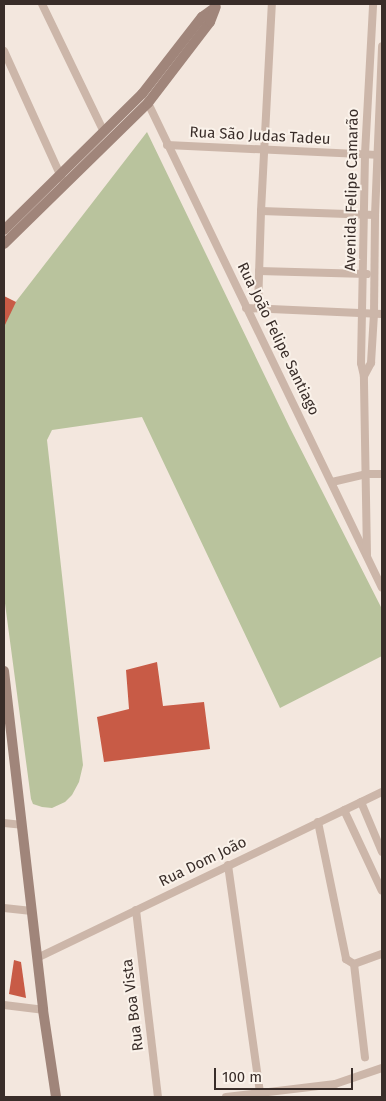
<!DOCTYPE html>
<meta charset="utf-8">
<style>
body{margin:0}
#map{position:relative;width:386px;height:1101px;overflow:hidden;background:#f3e7de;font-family:"Fira Sans",sans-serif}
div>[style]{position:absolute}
.green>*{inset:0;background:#b9c39d}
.building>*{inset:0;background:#c85b46}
.street>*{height:8px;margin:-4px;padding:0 4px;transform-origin:4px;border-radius:4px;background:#ccb6a9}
.secondary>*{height:10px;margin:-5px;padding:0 5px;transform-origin:5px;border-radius:5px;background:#a0857a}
span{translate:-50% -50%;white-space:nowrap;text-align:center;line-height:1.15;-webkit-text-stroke:4px #faf2ea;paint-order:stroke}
.street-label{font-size:15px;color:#392d29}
.frame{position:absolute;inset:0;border:5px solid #392d29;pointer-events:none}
.scale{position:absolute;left:214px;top:1068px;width:139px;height:22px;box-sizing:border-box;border:2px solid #392d29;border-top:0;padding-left:6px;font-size:15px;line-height:18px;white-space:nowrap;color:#392d29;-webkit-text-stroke:4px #faf2ea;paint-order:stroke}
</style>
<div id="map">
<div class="green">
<i style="clip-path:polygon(147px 132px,290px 428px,382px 609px,382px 656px,280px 708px,142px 417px,52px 430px,47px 440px,83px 765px,79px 782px,72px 795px,65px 802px,52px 808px,42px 807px,33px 804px,31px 799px,4px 596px,4px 317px)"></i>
</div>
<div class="building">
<i style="clip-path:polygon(4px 296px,16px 302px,4px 327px)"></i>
<i style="clip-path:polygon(157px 662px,163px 706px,204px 702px,210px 749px,104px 762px,97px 717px,129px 709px,126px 670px)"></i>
<i style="clip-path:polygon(14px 960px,21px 962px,26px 998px,9px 994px)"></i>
</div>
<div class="street">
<i style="left:42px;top:4px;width:142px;rotate:64.2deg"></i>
<i style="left:4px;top:51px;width:141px;rotate:65.6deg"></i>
<i style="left:148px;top:103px;width:538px;rotate:64.24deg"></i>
<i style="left:167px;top:145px;width:215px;rotate:2.7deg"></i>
<i style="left:261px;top:211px;width:114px;rotate:2deg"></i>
<i style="left:259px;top:271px;width:108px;rotate:1.6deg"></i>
<i style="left:258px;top:307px;width:96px;rotate:-88.2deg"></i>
<i style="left:261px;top:211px;width:207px;rotate:-87deg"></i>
<i style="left:246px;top:308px;width:136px;rotate:2.5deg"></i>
<i style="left:364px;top:376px;width:15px;rotate:-62deg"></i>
<i style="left:371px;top:363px;width:49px;rotate:-86.5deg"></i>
<i style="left:374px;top:314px;width:99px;rotate:-89.4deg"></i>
<i style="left:375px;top:215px;width:169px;rotate:-87.6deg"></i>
<i style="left:332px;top:482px;width:35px;rotate:-13deg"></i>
<i style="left:366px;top:474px;width:16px"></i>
<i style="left:367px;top:555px;width:179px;rotate:-91deg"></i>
<i style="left:364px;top:376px;width:13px;rotate:-103deg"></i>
<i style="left:361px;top:363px;width:209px;rotate:-88.9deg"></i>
<i style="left:365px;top:154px;width:150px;rotate:-86.9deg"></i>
<i style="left:361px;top:802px;width:54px;rotate:67.2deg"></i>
<i style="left:344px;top:810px;width:89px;rotate:64.9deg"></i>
<i style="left:318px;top:822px;width:140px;rotate:78.4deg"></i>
<i style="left:346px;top:959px;width:9px;rotate:32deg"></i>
<i style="left:354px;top:964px;width:30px;rotate:-20deg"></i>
<i style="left:4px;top:823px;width:18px;rotate:6deg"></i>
<i style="left:228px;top:865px;width:229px;rotate:82deg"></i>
<i style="left:4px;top:908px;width:28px;rotate:6deg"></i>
<i style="left:136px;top:910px;width:188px;rotate:83.3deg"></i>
<i style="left:37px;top:958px;width:383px;rotate:-25.7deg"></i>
<i style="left:354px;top:964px;width:94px;rotate:83.3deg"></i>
<i style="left:4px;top:1005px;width:39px;rotate:7deg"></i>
<i style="left:226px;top:1097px;width:110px;rotate:-6.8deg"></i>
<i style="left:335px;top:1084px;width:50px;rotate:-18.8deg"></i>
</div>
<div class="secondary">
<i style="left:4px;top:230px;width:194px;rotate:-44.6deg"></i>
<i style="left:142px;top:94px;width:98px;rotate:-52.1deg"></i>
<i style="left:202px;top:17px;width:17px;rotate:-36deg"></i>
<i style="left:4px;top:244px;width:202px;rotate:-44.4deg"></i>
<i style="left:148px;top:103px;width:102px;rotate:-52.6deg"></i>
<i style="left:210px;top:22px;width:14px;rotate:-69deg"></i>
<i style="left:4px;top:671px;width:341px;rotate:83.4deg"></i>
<i style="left:43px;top:1010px;width:88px;rotate:81.5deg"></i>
</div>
<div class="street-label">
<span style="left:260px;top:136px;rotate:3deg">Rua São Judas Tadeu</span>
<span style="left:352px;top:190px;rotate:-89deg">Avenida Felipe Camarão</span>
<span style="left:278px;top:339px;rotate:64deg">Rua João Felipe Santiago</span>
<span style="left:203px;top:862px;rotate:-26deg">Rua Dom João</span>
<span style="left:133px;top:1005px;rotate:-97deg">Rua Boa Vista</span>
</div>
<div class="frame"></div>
<div class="scale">100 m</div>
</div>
